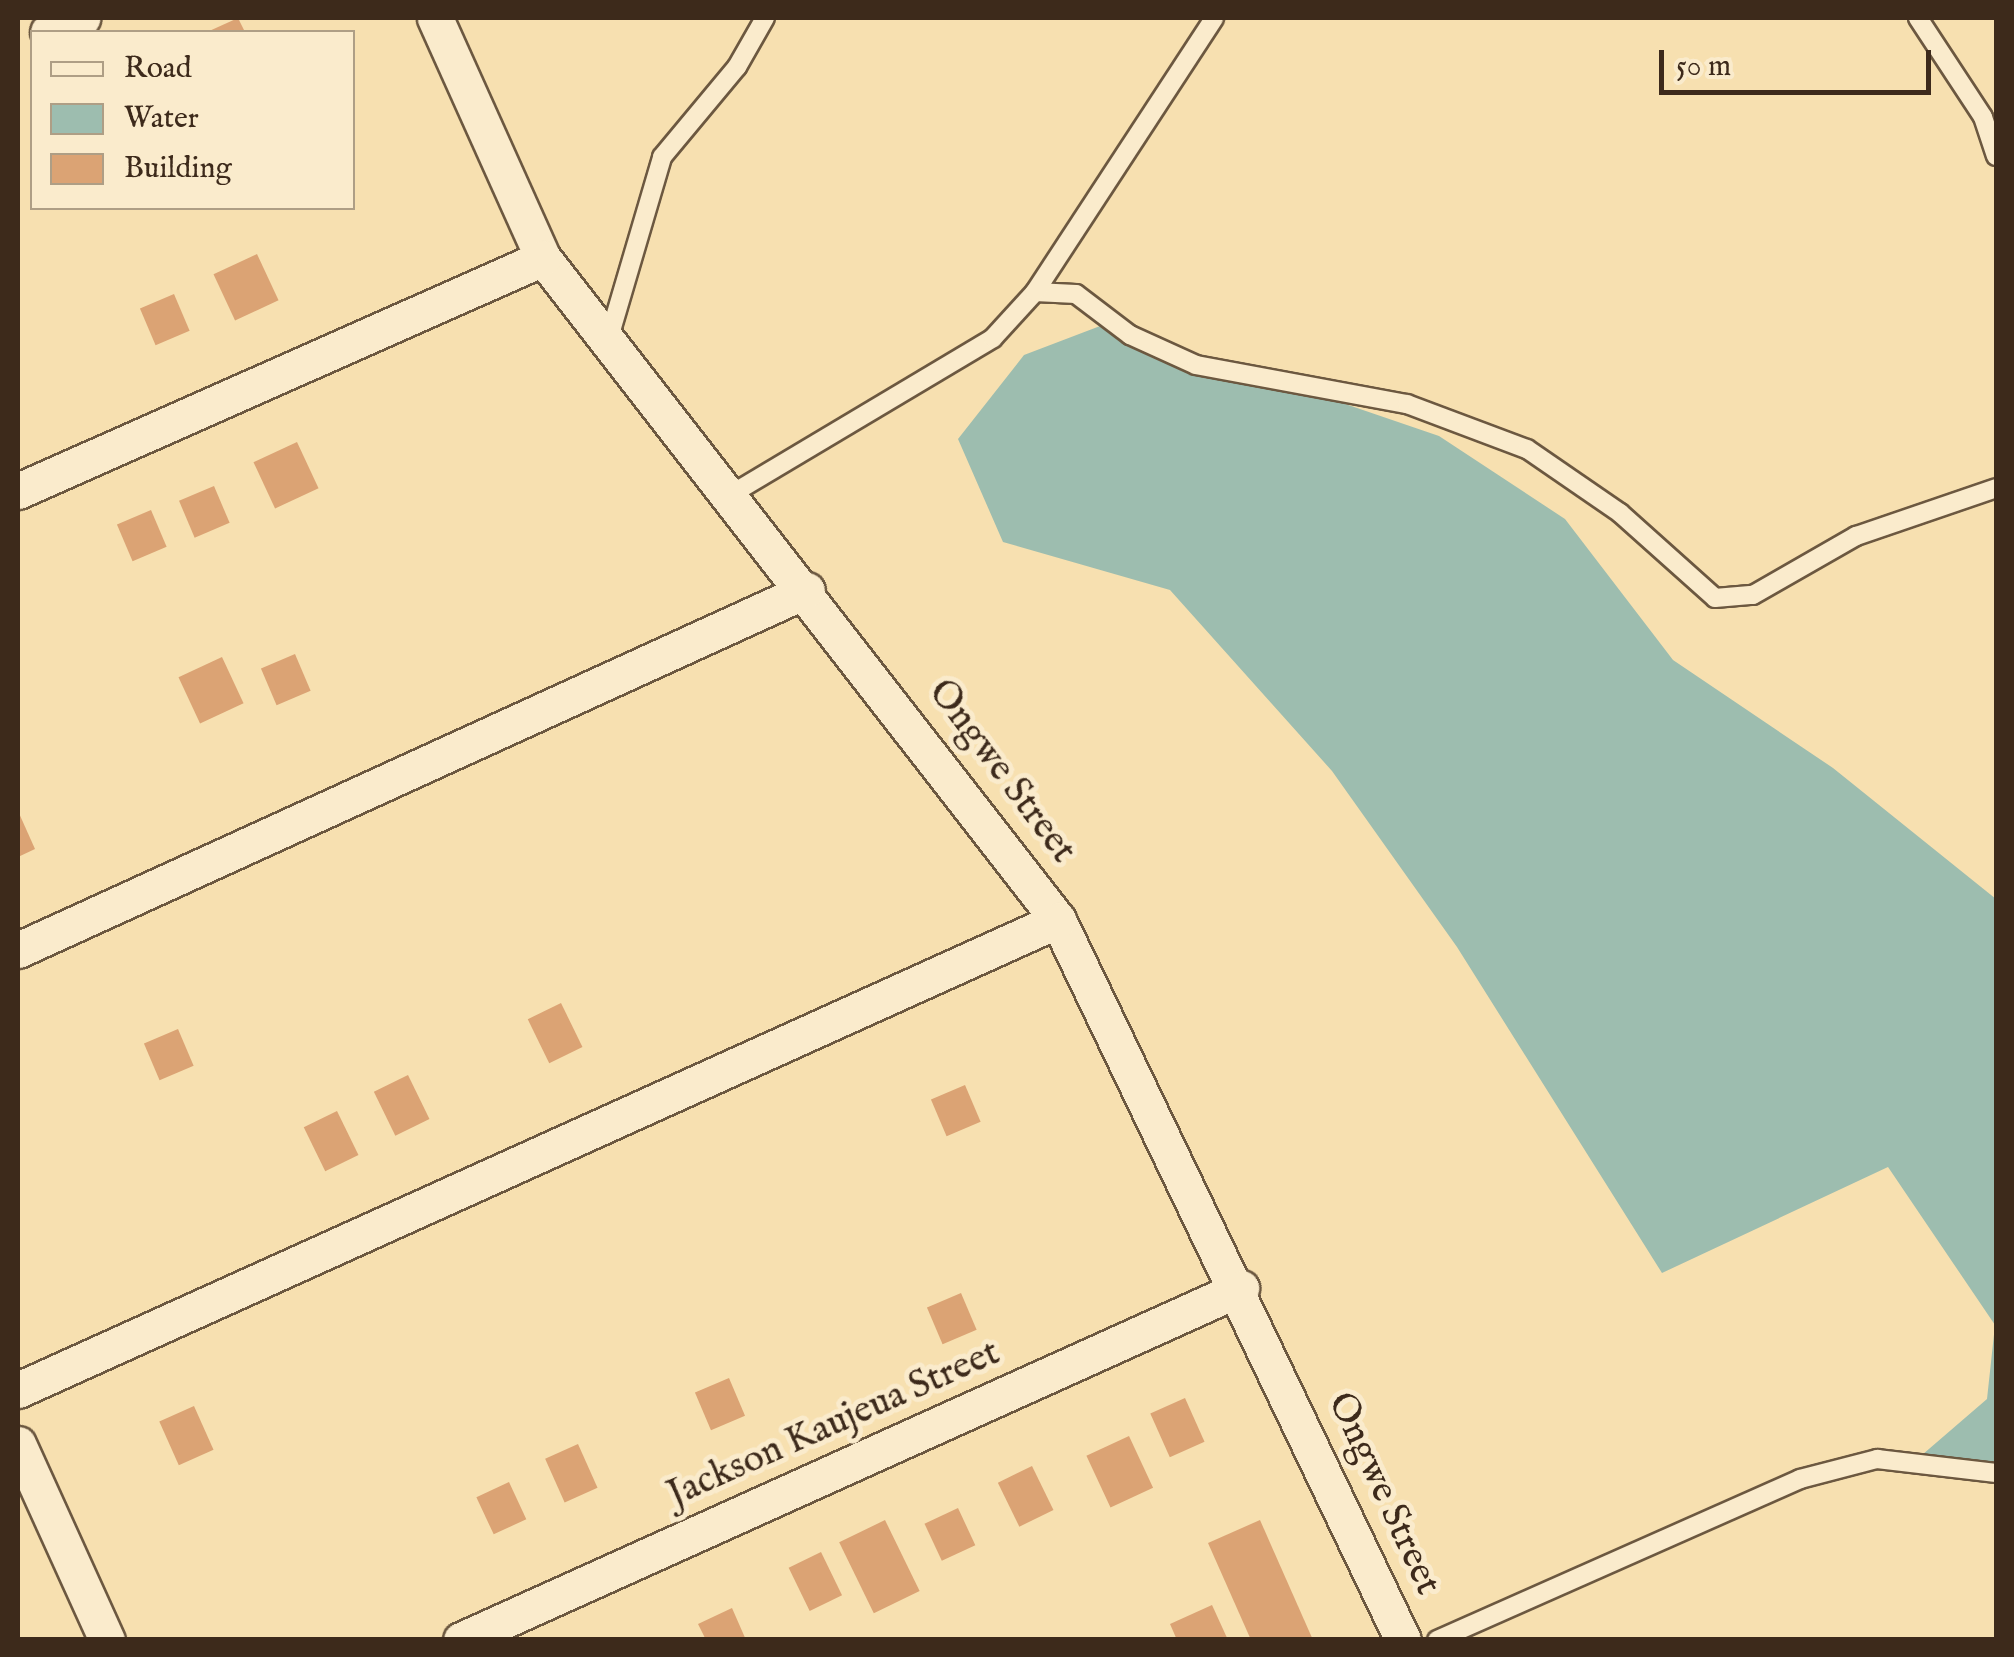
<!DOCTYPE html>
<style>
body{margin:0}
#map{position:relative;width:2014px;height:1657px;overflow:hidden;background:#f7e0b0;font-family:"IM FELL English",serif}
div>[style]{position:absolute}
.water>*{inset:0;background:#9dbdaf}
.building>*{inset:0;background:#dba374;transform-origin:0 0}
.roads{filter:drop-shadow(2px 0 #6c5840) drop-shadow(-2px 0 #6c5840) drop-shadow(0 2px #6c5840) drop-shadow(0 -2px #6c5840)}
.lane>*{height:18px;margin:-9px;padding:0 9px;transform-origin:9px;border-radius:9px;background:#faebcc}
.street>*{height:35px;margin:-17.5px;padding:0 17.5px;transform-origin:17.5px;border-radius:17.5px;background:#faebcc}
span{translate:-50% -50%;white-space:nowrap;text-align:center;line-height:1.15;-webkit-text-stroke:10px #faebcc;paint-order:stroke}
.street-label{font-size:38px;color:#3d2a1b}
.frame{position:absolute;inset:0;border:20px solid #3d2a1b;pointer-events:none}
.legend{position:absolute;left:30px;top:30px;width:325px;height:180px;box-sizing:border-box;background:#faebcc;border:2px solid #ae9e85;margin:0;padding:12px 18px;list-style:none;font-size:30px;color:#3d2a1b}
.legend li{display:flex;align-items:center;gap:20px;height:50px}
.legend b{width:50px;border:2px solid #ae9e85}
.scale{position:absolute;left:1659px;top:50px;width:272px;height:45px;box-sizing:border-box;border:5px solid #3d2a1b;border-top:0;padding-left:12px;font-size:30px;line-height:35px;white-space:nowrap;color:#3d2a1b;-webkit-text-stroke:8px #faebcc;paint-order:stroke}
</style>
<div id="map">
<div class="water">
<i style="clip-path:polygon(1108px 323px,1439px 436px,1565px 519px,1673px 660px,1833px 768px,1996px 899px,1996px 1473px,1915px 1461px,1987px 1399px,1995px 1325px,1888px 1167px,1662px 1273px,1457px 947px,1332px 771px,1170px 590px,1003px 542px,958px 439px,1024px 355px)"></i>
</div>
<div class="building">
<i style="clip-path:polygon(238px 18px,245px 32px,207px 32px)"></i>
<i style="left:257px;top:254px;width:51px;height:48px;rotate:65deg"></i>
<i style="left:174px;top:294px;width:40px;height:37px;rotate:67deg"></i>
<i style="left:297px;top:442px;width:51px;height:48px;rotate:65deg"></i>
<i style="left:214px;top:486px;width:40px;height:38px;rotate:67deg"></i>
<i style="left:151px;top:510px;width:40px;height:37px;rotate:67deg"></i>
<i style="left:295px;top:654px;width:40px;height:37px;rotate:67deg"></i>
<i style="left:222px;top:657px;width:51px;height:48px;rotate:65deg"></i>
<i style="clip-path:polygon(18px 811px,35px 849px,18px 857px)"></i>
<i style="left:561px;top:1003px;width:49px;height:37px;rotate:64deg"></i>
<i style="left:178px;top:1029px;width:40px;height:37px;rotate:67deg"></i>
<i style="left:408px;top:1075px;width:49px;height:38px;rotate:64deg"></i>
<i style="left:965px;top:1085px;width:40px;height:37px;rotate:67deg"></i>
<i style="left:337px;top:1111px;width:49px;height:37px;rotate:64deg"></i>
<i style="left:961px;top:1293px;width:40px;height:37px;rotate:67deg"></i>
<i style="left:729px;top:1378px;width:41px;height:37px;rotate:67deg"></i>
<i style="left:1185px;top:1398px;width:48px;height:38px;rotate:66deg"></i>
<i style="left:194px;top:1406px;width:48px;height:38px;rotate:66deg"></i>
<i style="left:1129px;top:1436px;width:57px;height:47px;rotate:65deg"></i>
<i style="left:578px;top:1444px;width:48px;height:36px;rotate:66deg"></i>
<i style="left:1032px;top:1466px;width:49px;height:38px;rotate:64deg"></i>
<i style="left:509px;top:1482px;width:41px;height:36px;rotate:65deg"></i>
<i style="left:958px;top:1508px;width:41px;height:37px;rotate:65deg"></i>
<i style="left:885px;top:1520px;width:79px;height:51px;rotate:64deg"></i>
<i style="clip-path:polygon(1260px 1520px,1313px 1640px,1251px 1640px,1208px 1543px)"></i>
<i style="left:821px;top:1552px;width:48px;height:36px;rotate:64deg"></i>
<i style="clip-path:polygon(1212px 1605px,1228px 1640px,1177px 1640px,1170px 1624px)"></i>
<i style="clip-path:polygon(732px 1608px,746px 1640px,706px 1640px,698px 1624px)"></i>
</div>
<div class="roads">
<div class="lane">
<i style="left:1918px;top:18px;width:118px;rotate:56.7deg"></i>
<i style="left:1983px;top:117px;width:41px;rotate:71.6deg"></i>
<i style="left:1035px;top:292px;width:41px;rotate:2.8deg"></i>
<i style="left:1076px;top:294px;width:68px;rotate:37.2deg"></i>
<i style="left:1130px;top:335px;width:72px;rotate:24.4deg"></i>
<i style="left:1196px;top:365px;width:215px;rotate:10.5deg"></i>
<i style="left:1407px;top:404px;width:128px;rotate:20.6deg"></i>
<i style="left:1527px;top:449px;width:113px;rotate:34.5deg"></i>
<i style="left:1620px;top:513px;width:127px;rotate:41.8deg"></i>
<i style="left:1715px;top:598px;width:38px;rotate:-5deg"></i>
<i style="left:1753px;top:595px;width:119px;rotate:-29.8deg"></i>
<i style="left:1856px;top:536px;width:148px;rotate:-18.9deg"></i>
<i style="left:608px;top:341px;width:192px;rotate:-73.6deg"></i>
<i style="left:662px;top:157px;width:117px;rotate:-50.2deg"></i>
<i style="left:737px;top:67px;width:56px;rotate:-60.3deg"></i>
<i style="left:730px;top:495px;width:306px;rotate:-30.8deg"></i>
<i style="left:993px;top:338px;width:62px;rotate:-47.6deg"></i>
<i style="left:1035px;top:292px;width:327px;rotate:-56.8deg"></i>
<i style="left:1437px;top:1640px;width:397px;rotate:-23.9deg"></i>
<i style="left:1800px;top:1479px;width:80px;rotate:-14.6deg"></i>
<i style="left:1877px;top:1459px;width:120px;rotate:6.7deg"></i>
</div>
<div class="street">
<i style="left:435px;top:18px;width:263px;rotate:65.8deg"></i>
<i style="left:543px;top:258px;width:839px;rotate:52.12deg"></i>
<i style="left:1058px;top:920px;width:798px;rotate:64.4deg"></i>
<i style="left:48px;top:32px;width:37px;rotate:-22deg"></i>
<i style="left:18px;top:491px;width:574px;rotate:-23.93deg"></i>
<i style="left:18px;top:950px;width:867px;rotate:-24.53deg"></i>
<i style="left:18px;top:1390px;width:1141px;rotate:-24.32deg"></i>
<i style="left:18px;top:1444px;width:215px;rotate:65.6deg"></i>
<i style="left:461px;top:1640px;width:856px;rotate:-24.29deg"></i>
</div>
</div>
<div class="street-label">
<span style="left:1001px;top:772px;rotate:53deg">Ongwe Street</span>
<span style="left:834px;top:1425px;rotate:-24deg">Jackson Kaujeua Street</span>
<span style="left:1383px;top:1494px;rotate:65deg">Ongwe Street</span>
</div>
<div class="frame"></div>
<ul class="legend">
<li><b style="height:12px;background:#faebcc"></b>Road</li>
<li><b style="height:28px;background:#9dbdaf"></b>Water</li>
<li><b style="height:28px;background:#dba374"></b>Building</li>
</ul>
<div class="scale">50 m</div>
</div>
